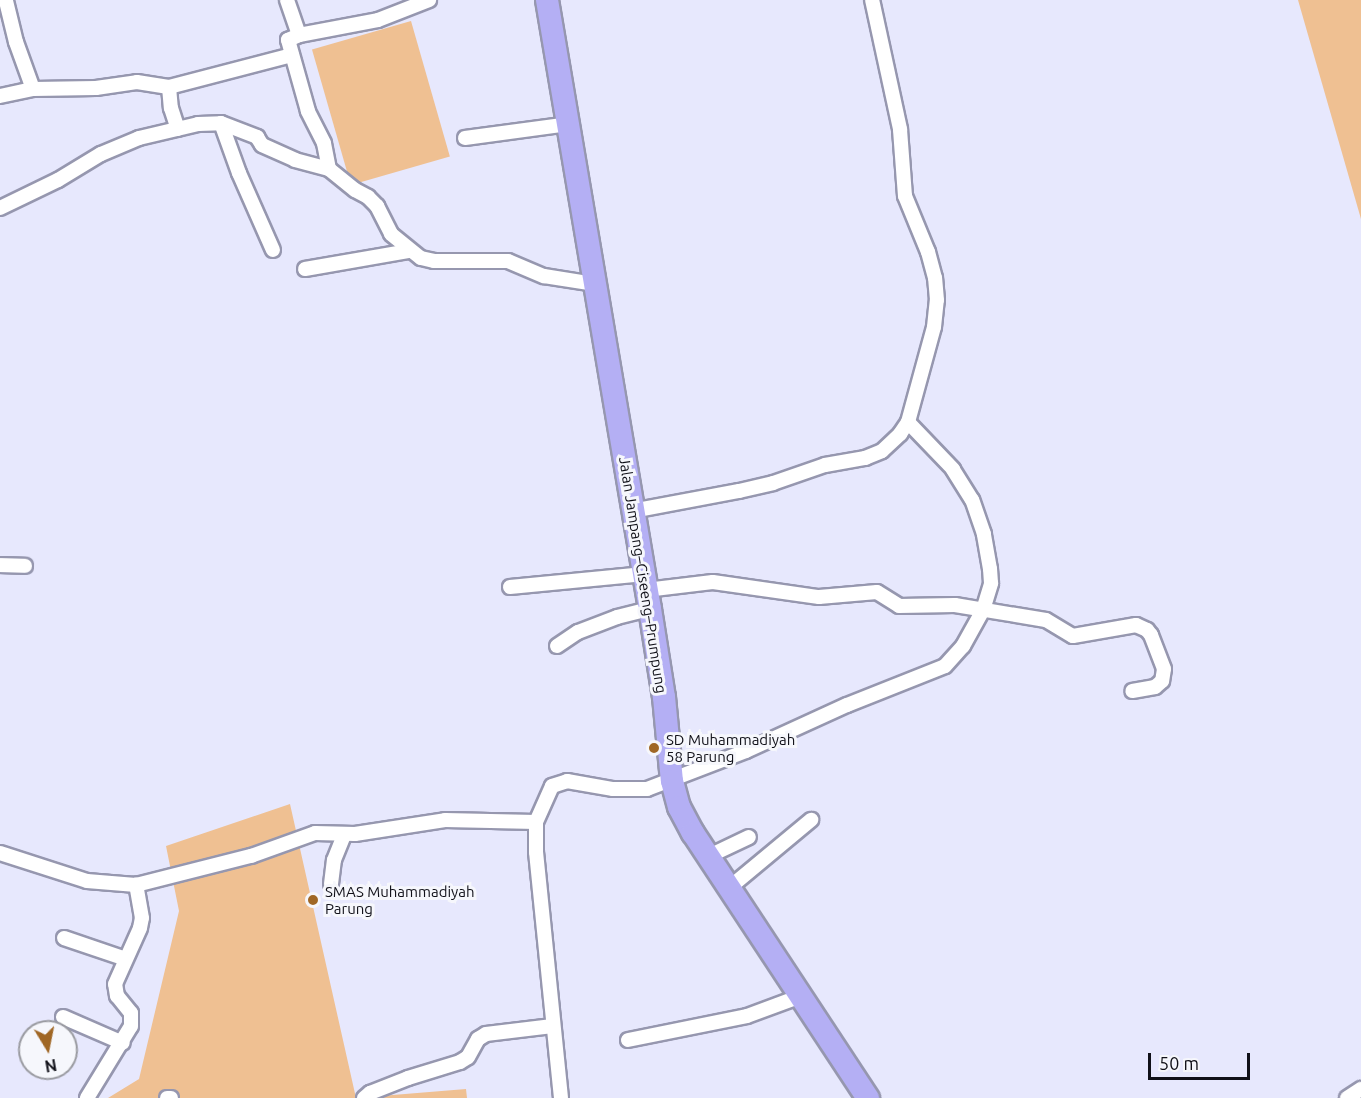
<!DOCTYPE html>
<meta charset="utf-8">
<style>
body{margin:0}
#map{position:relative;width:1361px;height:1098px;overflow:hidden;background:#e7e8fd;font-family:Ubuntu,sans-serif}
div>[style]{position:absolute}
.green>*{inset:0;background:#efc092;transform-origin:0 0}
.roads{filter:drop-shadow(2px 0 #9697af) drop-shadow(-2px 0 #9697af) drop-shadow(0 2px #9697af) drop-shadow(0 -2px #9697af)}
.street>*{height:14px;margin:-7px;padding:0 7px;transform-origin:7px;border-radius:7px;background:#fff}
.primary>*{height:22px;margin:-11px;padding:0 11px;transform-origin:11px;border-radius:11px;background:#b4aff4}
.dots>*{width:16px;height:16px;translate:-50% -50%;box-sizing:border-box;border:3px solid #f6f7fc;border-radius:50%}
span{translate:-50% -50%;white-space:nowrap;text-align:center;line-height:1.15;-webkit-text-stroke:6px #f6f7fc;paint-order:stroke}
.street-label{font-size:15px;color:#101018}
.poi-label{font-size:15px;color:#101018}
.left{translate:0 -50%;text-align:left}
.north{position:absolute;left:18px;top:1020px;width:60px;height:60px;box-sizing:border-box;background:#f6f7fc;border:2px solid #9a9ba1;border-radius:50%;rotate:170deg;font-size:16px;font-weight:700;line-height:24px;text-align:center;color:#101018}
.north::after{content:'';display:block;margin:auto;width:21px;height:27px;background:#a06725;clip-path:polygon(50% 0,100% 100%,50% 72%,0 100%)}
.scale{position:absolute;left:1148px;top:1053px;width:102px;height:27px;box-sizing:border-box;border:3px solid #101018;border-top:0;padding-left:8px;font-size:18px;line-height:21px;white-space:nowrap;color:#101018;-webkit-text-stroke:4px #f6f7fc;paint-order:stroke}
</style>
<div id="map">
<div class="green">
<i style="clip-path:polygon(1298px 0,1361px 0,1361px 219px)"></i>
<i style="left:411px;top:21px;width:141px;height:103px;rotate:74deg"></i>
<i style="clip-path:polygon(290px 804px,356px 1098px,466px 1089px,467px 1098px,108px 1098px,139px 1079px,179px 911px,166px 846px)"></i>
</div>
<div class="roads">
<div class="street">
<i style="left:287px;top:0;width:37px;rotate:71deg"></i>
<i style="left:6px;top:1px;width:42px;rotate:76.3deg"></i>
<i style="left:16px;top:42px;width:50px;rotate:70.1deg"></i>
<i style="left:169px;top:87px;width:21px;rotate:85deg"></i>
<i style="left:171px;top:108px;width:22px;rotate:72deg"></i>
<i style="left:0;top:96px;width:34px;rotate:-12deg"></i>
<i style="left:33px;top:89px;width:63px;rotate:-0.9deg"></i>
<i style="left:96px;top:88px;width:41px;rotate:-8.3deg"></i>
<i style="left:137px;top:82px;width:32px;rotate:9deg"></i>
<i style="left:169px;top:87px;width:127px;rotate:-14.6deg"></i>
<i style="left:221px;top:123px;width:53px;rotate:70.2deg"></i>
<i style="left:239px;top:173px;width:84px;rotate:66.2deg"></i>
<i style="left:465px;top:138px;width:104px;rotate:-7.7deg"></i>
<i style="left:329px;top:169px;width:26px;rotate:-101deg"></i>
<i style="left:324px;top:143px;width:36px;rotate:-117deg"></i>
<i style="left:308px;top:111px;width:74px;rotate:-105.7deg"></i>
<i style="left:288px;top:40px;width:12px;rotate:-24deg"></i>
<i style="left:299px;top:35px;width:80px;rotate:-10.8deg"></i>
<i style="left:378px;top:20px;width:55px;rotate:-21.4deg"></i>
<i style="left:0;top:208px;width:64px;rotate:-25.8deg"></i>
<i style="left:58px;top:180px;width:50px;rotate:-31.2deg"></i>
<i style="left:101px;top:154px;width:41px;rotate:-22.8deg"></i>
<i style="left:139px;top:138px;width:61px;rotate:-13.3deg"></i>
<i style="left:198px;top:124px;width:23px;rotate:-2deg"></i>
<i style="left:221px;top:123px;width:39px;rotate:21deg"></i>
<i style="left:257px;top:137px;width:9px;rotate:58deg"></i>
<i style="left:262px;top:145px;width:36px;rotate:24deg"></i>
<i style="left:295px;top:160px;width:35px;rotate:15deg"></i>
<i style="left:329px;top:169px;width:33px;rotate:39deg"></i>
<i style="left:355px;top:190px;width:15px;rotate:28deg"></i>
<i style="left:368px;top:197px;width:13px;rotate:45deg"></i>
<i style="left:377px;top:206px;width:31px;rotate:63deg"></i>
<i style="left:391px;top:234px;width:38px;rotate:39deg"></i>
<i style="left:421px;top:258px;width:13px;rotate:13deg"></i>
<i style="left:434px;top:261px;width:74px"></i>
<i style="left:508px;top:261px;width:39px;rotate:23deg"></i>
<i style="left:544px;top:276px;width:52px;rotate:8.9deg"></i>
<i style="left:305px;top:269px;width:106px;rotate:-9.8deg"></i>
<i style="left:632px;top:511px;width:109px;rotate:-10.6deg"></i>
<i style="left:739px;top:491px;width:35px;rotate:-13deg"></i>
<i style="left:773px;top:483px;width:55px;rotate:-19.1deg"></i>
<i style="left:825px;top:465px;width:41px;rotate:-9.9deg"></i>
<i style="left:865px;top:458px;width:18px;rotate:-22deg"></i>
<i style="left:882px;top:451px;width:25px;rotate:-43deg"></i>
<i style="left:900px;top:434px;width:14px;rotate:-56deg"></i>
<i style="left:908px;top:422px;width:98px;rotate:-74.7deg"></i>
<i style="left:934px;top:327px;width:27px;rotate:-84deg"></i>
<i style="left:937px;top:300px;width:22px;rotate:-95deg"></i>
<i style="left:935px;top:278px;width:27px;rotate:-105deg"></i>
<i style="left:928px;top:252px;width:61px;rotate:-112.3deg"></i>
<i style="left:905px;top:196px;width:67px;rotate:-94.3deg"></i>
<i style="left:900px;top:129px;width:132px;rotate:-102.2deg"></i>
<i style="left:0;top:565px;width:25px;rotate:2deg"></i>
<i style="left:510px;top:587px;width:135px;rotate:-5.5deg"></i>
<i style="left:646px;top:590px;width:67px;rotate:-6.8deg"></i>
<i style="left:713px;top:582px;width:107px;rotate:8.1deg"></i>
<i style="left:819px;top:597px;width:58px;rotate:-4.9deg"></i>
<i style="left:877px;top:592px;width:26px;rotate:32deg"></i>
<i style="left:899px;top:606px;width:56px;rotate:-1deg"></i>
<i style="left:955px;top:605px;width:92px;rotate:9.4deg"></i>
<i style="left:1046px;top:620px;width:31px;rotate:31deg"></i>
<i style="left:1073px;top:636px;width:64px;rotate:-9.9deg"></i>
<i style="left:1136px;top:625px;width:12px;rotate:24deg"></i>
<i style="left:1147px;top:630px;width:6px;rotate:51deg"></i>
<i style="left:1151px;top:635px;width:36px;rotate:69deg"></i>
<i style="left:1164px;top:669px;width:12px;rotate:99deg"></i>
<i style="left:1162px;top:681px;width:9px;rotate:139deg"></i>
<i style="left:1155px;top:687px;width:23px;rotate:170deg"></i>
<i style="left:557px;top:646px;width:25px;rotate:-34deg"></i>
<i style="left:578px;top:632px;width:42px;rotate:-21deg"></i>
<i style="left:617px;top:617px;width:34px;rotate:-14deg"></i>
<i style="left:0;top:853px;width:91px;rotate:17.8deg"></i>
<i style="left:87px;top:881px;width:49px;rotate:4.7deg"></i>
<i style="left:709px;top:856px;width:44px;rotate:-25.4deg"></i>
<i style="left:331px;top:884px;width:24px;rotate:-83deg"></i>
<i style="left:334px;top:860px;width:27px;rotate:-68deg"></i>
<i style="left:729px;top:888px;width:107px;rotate:-39.7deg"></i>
<i style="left:64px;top:938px;width:65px;rotate:18.7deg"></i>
<i style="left:63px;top:1017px;width:65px;rotate:23.4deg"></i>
<i style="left:628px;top:1040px;width:121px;rotate:-11.4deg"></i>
<i style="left:747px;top:1016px;width:58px;rotate:-20.3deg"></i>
<i style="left:87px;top:1098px;width:84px;rotate:-58.6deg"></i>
<i style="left:131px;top:1026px;width:13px;rotate:-90deg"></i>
<i style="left:131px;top:1013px;width:22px;rotate:-129deg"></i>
<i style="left:117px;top:996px;width:12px;rotate:-99deg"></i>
<i style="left:115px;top:984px;width:61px;rotate:-65.9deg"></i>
<i style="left:140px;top:928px;width:10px;rotate:-79deg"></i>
<i style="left:142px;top:918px;width:34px;rotate:-100deg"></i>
<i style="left:136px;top:885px;width:119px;rotate:-14.2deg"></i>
<i style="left:251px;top:856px;width:68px;rotate:-19.8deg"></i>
<i style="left:315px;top:833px;width:40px;rotate:1.4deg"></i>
<i style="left:355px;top:834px;width:91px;rotate:-8.8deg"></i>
<i style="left:445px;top:820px;width:91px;rotate:1.3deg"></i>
<i style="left:167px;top:1098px;width:4px"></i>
<i style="left:364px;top:1098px;width:8px;rotate:-40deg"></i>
<i style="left:370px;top:1093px;width:41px;rotate:-21.5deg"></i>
<i style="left:408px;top:1078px;width:54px;rotate:-17.1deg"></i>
<i style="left:460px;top:1062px;width:9px;rotate:-32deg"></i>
<i style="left:468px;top:1057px;width:21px;rotate:-61deg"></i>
<i style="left:478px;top:1039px;width:9px;rotate:-32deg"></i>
<i style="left:486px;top:1034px;width:67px;rotate:-6.8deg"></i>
<i style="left:561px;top:1098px;width:247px;rotate:-95.8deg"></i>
<i style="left:536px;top:852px;width:30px;rotate:-90deg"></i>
<i style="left:536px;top:822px;width:39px;rotate:-66deg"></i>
<i style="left:552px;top:786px;width:16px;rotate:-18deg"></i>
<i style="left:567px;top:781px;width:47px;rotate:9.9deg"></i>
<i style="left:613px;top:789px;width:34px"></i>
<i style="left:647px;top:789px;width:106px;rotate:-21deg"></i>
<i style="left:746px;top:751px;width:111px;rotate:-24.5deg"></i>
<i style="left:847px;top:705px;width:105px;rotate:-21.7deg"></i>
<i style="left:945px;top:666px;width:27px;rotate:-48deg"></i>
<i style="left:963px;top:646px;width:41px;rotate:-60.9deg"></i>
<i style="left:983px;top:610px;width:28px;rotate:-73deg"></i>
<i style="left:991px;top:583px;width:14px;rotate:-94deg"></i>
<i style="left:990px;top:569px;width:36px;rotate:-100deg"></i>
<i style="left:984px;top:534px;width:36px;rotate:-109deg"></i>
<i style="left:972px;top:500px;width:36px;rotate:-122deg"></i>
<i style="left:953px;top:469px;width:65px;rotate:-133.8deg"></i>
<i style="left:1347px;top:1098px;width:17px;rotate:-33deg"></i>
</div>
<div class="primary">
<i style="left:547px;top:0;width:618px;rotate:80.4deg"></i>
<i style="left:650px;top:609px;width:89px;rotate:81deg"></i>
<i style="left:664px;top:697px;width:84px;rotate:84.6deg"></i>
<i style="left:672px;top:781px;width:27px;rotate:75deg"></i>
<i style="left:679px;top:807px;width:30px;rotate:62deg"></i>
<i style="left:693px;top:833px;width:318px;rotate:56.6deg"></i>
</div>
</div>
<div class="dots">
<i style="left:654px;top:748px;background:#a06725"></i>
<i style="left:313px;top:900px;background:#a06725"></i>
</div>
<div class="street-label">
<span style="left:643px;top:575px;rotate:81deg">Jalan Jampang–Ciseeng–Prumpung</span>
</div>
<div class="poi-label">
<span class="left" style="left:666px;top:748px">SD Muhammadiyah<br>58 Parung</span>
<span class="left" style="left:325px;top:900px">SMAS Muhammadiyah<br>Parung</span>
</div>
<div class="north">N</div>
<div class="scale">50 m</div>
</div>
